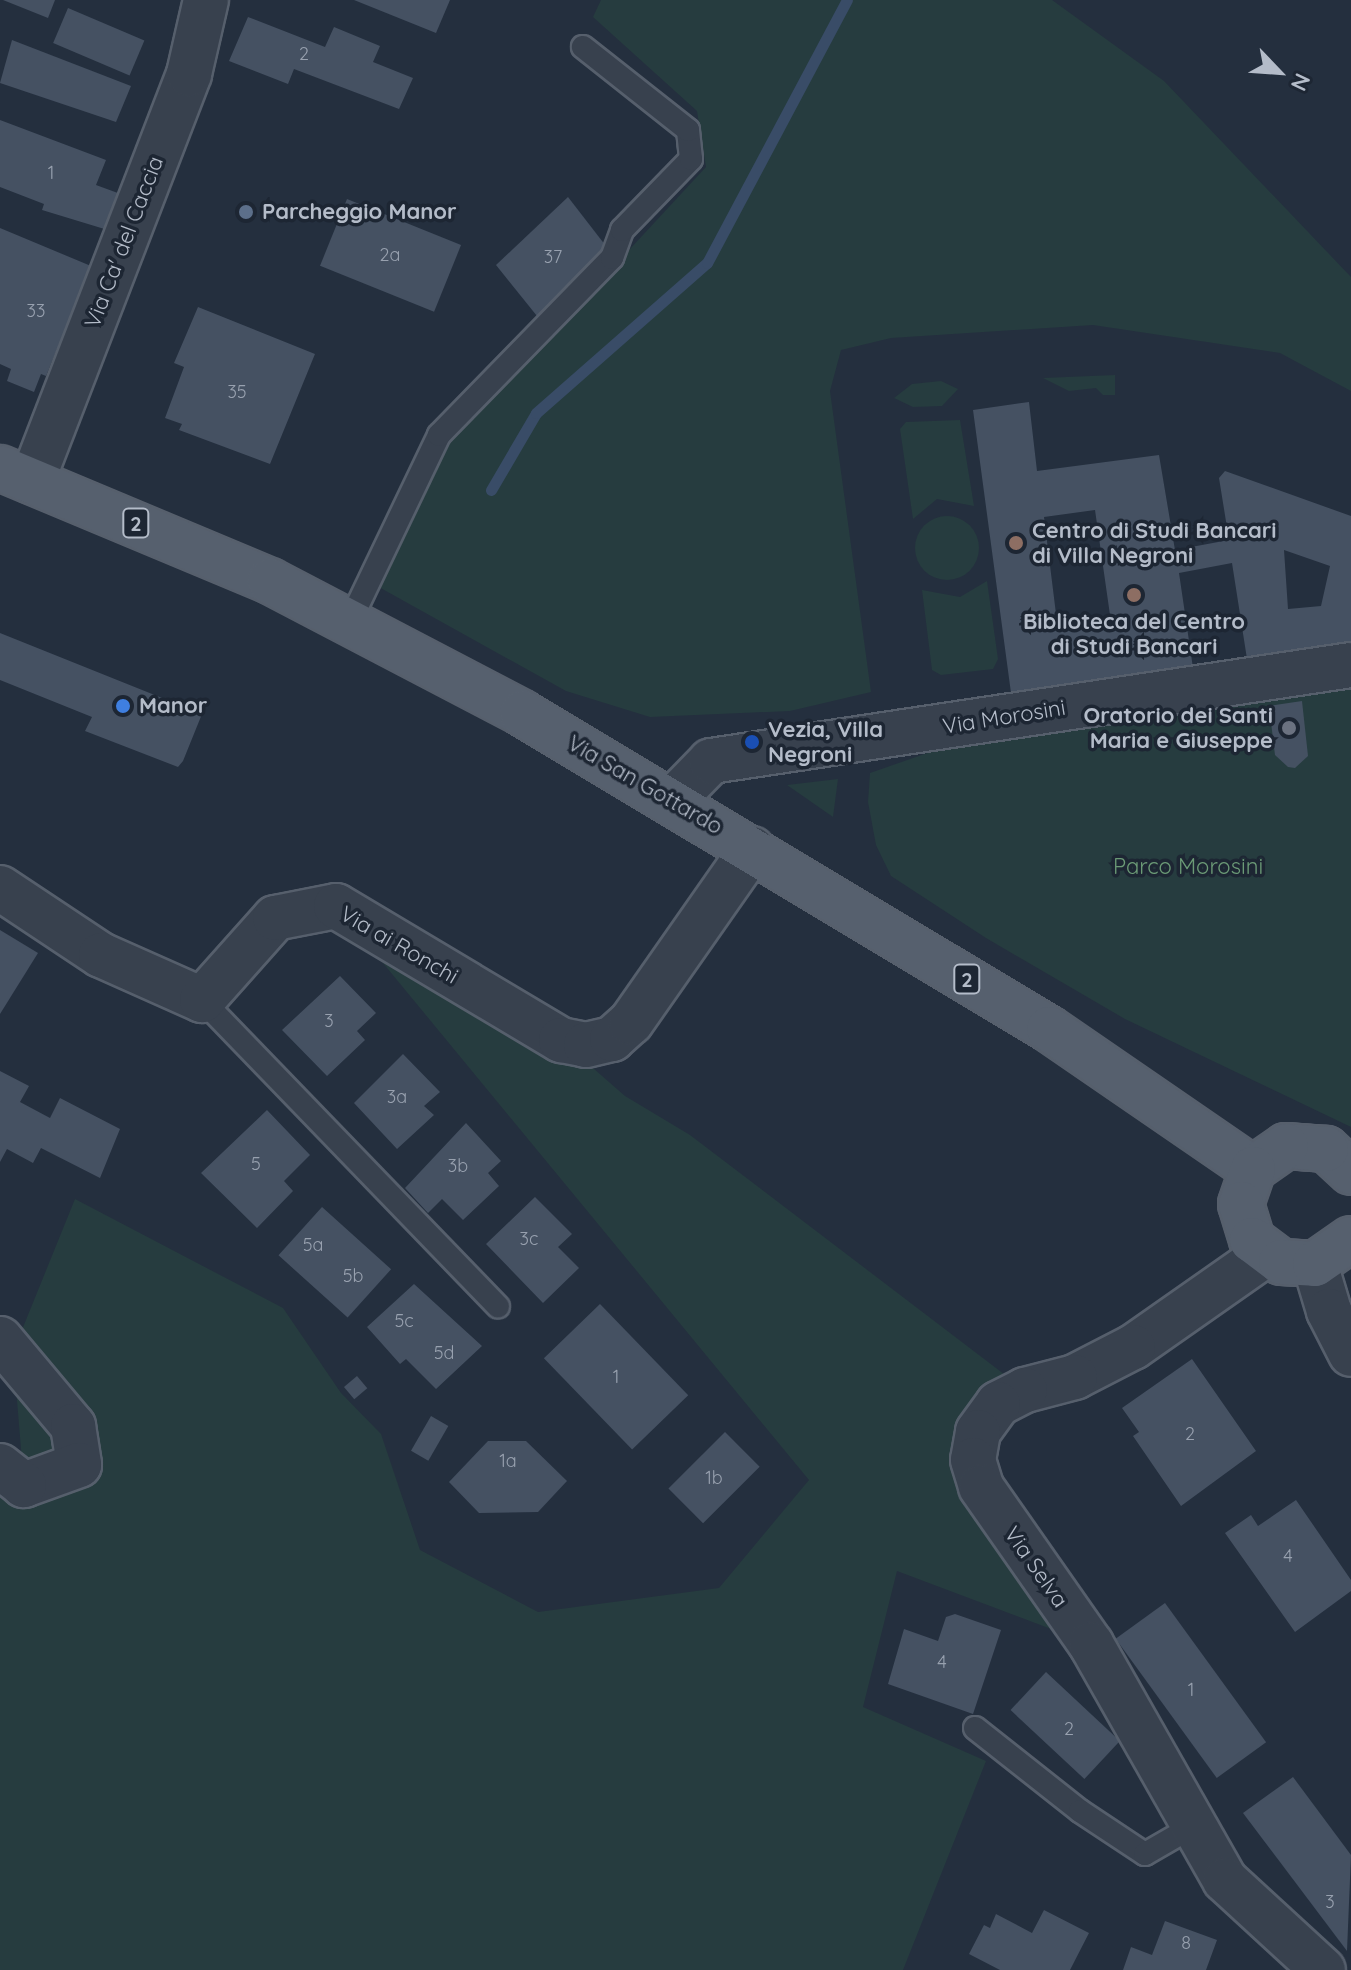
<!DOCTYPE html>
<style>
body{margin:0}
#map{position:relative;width:1351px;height:1970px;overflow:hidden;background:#242f3e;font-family:Quicksand,sans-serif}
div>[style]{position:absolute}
.green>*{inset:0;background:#263c3f}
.round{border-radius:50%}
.stream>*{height:11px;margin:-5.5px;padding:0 5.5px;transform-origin:5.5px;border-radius:5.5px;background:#394c67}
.building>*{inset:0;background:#455162;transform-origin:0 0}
.roads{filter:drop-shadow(2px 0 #565f6c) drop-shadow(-2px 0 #565f6c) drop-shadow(0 2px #565f6c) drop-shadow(0 -2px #565f6c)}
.service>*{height:22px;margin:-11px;padding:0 11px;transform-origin:11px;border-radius:11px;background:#38414e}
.minor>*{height:44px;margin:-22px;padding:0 22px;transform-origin:22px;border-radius:22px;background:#38414e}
.tertiary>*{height:44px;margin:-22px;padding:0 22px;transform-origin:22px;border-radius:22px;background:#38414e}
.primary>*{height:44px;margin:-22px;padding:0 22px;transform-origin:22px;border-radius:22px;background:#56606e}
.dots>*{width:22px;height:22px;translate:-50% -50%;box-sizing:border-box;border:4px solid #1d2633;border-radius:50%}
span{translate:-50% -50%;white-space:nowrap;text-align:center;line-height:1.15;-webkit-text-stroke:7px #1d2633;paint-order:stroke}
.number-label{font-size:18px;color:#98a1af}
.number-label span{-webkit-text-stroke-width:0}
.shield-label span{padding:2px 6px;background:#1d2633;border:2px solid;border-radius:6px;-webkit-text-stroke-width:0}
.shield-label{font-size:20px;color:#b4bcc9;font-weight:700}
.poi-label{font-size:22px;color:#b4bcc9;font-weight:700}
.left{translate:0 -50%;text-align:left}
.right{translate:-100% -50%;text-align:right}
.street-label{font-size:22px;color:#b4bcc9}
.park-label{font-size:22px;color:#6b9a76}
.north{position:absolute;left:1239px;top:32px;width:80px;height:80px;-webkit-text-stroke:6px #1d2633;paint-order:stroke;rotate:115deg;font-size:22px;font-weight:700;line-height:32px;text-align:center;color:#b4bcc9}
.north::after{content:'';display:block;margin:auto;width:28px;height:36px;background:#b4bcc9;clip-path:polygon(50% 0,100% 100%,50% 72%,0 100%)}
</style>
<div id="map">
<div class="green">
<i style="clip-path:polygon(601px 0,1052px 0,1164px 81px,1351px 277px,1351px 391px,1280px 353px,1093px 325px,891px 338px,841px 350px,830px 391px,871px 692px,790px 711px,650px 717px,566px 691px,377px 586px,450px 443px,706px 167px,697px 111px,593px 17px)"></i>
<i style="clip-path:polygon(1115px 375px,1115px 395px,1103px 395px,1096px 388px,1069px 391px,1043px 378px)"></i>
<i style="clip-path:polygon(941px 381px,958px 389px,942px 406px,913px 407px,894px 398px,912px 384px)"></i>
<i style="clip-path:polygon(960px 420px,974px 506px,937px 499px,913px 519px,900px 429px,906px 422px)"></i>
<i class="round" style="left:915px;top:516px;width:64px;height:64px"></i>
<i style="clip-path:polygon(987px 581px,998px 659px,993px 669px,941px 675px,932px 670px,922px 590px,960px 597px)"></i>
<i style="clip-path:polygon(1351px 673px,1351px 1127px,1125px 1019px,986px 938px,891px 876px,876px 845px,868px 802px,870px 773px,936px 750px)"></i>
<i style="clip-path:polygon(838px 779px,833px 817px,787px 785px)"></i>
<i style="clip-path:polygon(336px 906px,561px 1040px,625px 1096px,690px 1135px,1025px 1390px,975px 1443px,1091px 1644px,897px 1571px,863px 1707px,986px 1761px,903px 1970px,0 1970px,0 1492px,24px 1485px,13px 1352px,75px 1199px,283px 1308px,341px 1393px,381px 1434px,420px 1550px,538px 1612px,719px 1588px,809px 1480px)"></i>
</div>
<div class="stream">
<i style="left:491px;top:490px;width:89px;rotate:-59.7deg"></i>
<i style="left:536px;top:413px;width:227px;rotate:-41.3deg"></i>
<i style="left:707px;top:263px;width:298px;rotate:-62deg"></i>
</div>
<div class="building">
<i style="clip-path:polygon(3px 0,55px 0,48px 18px)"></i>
<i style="clip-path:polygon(354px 0,450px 0,436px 33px)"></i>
<i style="left:68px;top:8px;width:83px;height:38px;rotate:23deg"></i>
<i style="clip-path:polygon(248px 17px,325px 47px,334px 27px,380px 46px,373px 62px,413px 78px,399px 109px,294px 69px,288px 84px,229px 61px)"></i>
<i style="clip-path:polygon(12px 40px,131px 86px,116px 122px,0 83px)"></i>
<i style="clip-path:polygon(0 120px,106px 160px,96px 185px,126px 196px,111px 231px,42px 210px,44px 204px,0 187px)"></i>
<i style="clip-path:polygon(568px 197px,609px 250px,541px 321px,496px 265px)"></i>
<i style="left:347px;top:199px;width:123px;height:72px;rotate:22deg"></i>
<i style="clip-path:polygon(0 228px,91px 266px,46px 376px,41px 374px,34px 392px,7px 381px,11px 369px,0 364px)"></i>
<i style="clip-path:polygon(198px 307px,315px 354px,270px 464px,179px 430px,182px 424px,165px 418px,184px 367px,174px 363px)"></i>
<i style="clip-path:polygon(evenodd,1029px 402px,1037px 471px,1159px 455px,1175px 550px,1229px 540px,1219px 478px,1225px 471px,1351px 516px,1351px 642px,1247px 659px,1232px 563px,1179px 573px,1193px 668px,1011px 693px,973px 410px,1029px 402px,1095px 510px,1111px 622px,1058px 630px,1044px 517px,1095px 510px,1029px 402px,1284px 550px,1330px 566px,1321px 606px,1288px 609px,1284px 550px)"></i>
<i style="clip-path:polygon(0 633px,202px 714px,183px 761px,178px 767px,85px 731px,92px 717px,0 680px)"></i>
<i style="clip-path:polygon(1302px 701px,1308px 756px,1295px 768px,1288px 767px,1275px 755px,1269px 706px)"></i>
<i style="clip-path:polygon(0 930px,38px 953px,0 1014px)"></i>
<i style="clip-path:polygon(340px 976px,376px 1013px,357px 1031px,365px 1040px,327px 1076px,282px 1030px)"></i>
<i style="clip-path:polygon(403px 1054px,440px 1092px,424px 1106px,434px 1115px,397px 1149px,354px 1103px)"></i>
<i style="clip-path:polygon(0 1071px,29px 1086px,20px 1102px,50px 1118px,60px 1098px,120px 1129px,100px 1178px,41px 1148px,33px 1163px,7px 1149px,0 1162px)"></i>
<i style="clip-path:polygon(267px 1110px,310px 1155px,284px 1181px,293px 1191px,257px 1228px,201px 1173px)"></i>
<i style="clip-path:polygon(466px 1123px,501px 1161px,488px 1173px,499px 1186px,463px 1220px,442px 1199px,428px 1213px,405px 1188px)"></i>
<i style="clip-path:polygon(535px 1197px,572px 1234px,558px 1247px,579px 1268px,543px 1303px,486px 1244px)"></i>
<i style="left:322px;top:1207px;width:93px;height:65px;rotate:42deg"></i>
<i style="clip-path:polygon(414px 1284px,482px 1346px,436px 1389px,406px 1359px,400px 1364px,367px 1327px)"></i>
<i style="left:600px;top:1304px;width:127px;height:78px;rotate:46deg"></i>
<i style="clip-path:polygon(1192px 1359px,1256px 1451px,1181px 1506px,1133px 1436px,1139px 1432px,1122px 1408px)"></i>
<i style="left:357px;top:1376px;width:16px;height:17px;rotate:50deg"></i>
<i style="left:431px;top:1416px;width:20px;height:40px;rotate:30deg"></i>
<i style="left:725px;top:1432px;width:49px;height:80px;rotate:45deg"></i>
<i style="clip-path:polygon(488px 1441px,526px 1441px,567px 1481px,538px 1512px,479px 1513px,449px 1482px)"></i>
<i style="clip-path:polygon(1296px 1500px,1351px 1580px,1351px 1591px,1295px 1632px,1225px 1533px,1251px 1515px,1258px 1526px)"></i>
<i style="left:1165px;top:1603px;width:172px;height:61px;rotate:54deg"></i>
<i style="clip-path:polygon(955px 1614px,1001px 1630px,973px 1714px,888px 1684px,904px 1629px,938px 1641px,946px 1617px)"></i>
<i style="left:1046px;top:1672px;width:101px;height:52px;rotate:43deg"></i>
<i style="clip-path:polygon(1293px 1777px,1351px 1855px,1347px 1951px,1243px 1813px)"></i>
<i style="clip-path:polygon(1044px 1910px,1089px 1933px,1070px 1970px,1000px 1970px,969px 1954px,984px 1925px,990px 1928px,996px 1914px,1032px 1933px)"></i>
<i style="clip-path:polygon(1165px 1921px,1217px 1940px,1206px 1970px,1123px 1970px,1131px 1947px,1152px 1955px)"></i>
</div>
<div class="roads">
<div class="service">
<i style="left:350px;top:621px;width:206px;rotate:-64.4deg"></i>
<i style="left:439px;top:435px;width:248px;rotate:-45.7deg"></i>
<i style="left:612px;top:258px;width:30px;rotate:-70deg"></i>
<i style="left:622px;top:230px;width:99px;rotate:-45.8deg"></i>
<i style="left:691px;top:159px;width:29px;rotate:-96deg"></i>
<i style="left:688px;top:130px;width:134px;rotate:-141.7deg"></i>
<i style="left:202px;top:1000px;width:426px;rotate:46deg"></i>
<i style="left:975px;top:1728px;width:134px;rotate:38.3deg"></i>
<i style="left:1080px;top:1811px;width:78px;rotate:33.5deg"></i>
<i style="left:1145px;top:1854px;width:54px;rotate:-29.9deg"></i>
</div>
<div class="minor">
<i style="left:32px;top:481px;width:436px;rotate:-68.9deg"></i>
<i style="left:189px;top:74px;width:76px;rotate:-77.1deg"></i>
<i style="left:673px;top:800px;width:54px;rotate:-45.7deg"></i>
<i style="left:711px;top:761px;width:647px;rotate:-8.53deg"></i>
<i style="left:0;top:888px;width:121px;rotate:33.6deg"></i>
<i style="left:101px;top:955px;width:111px;rotate:24deg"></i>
<i style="left:202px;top:1000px;width:110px;rotate:-48.3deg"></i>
<i style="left:275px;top:918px;width:62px;rotate:-11.1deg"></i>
<i style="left:336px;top:906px;width:262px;rotate:30.8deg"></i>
<i style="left:561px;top:1040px;width:25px;rotate:11deg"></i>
<i style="left:586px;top:1045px;width:27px;rotate:-13deg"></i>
<i style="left:612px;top:1039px;width:25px;rotate:-42deg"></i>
<i style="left:631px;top:1022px;width:211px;rotate:-55deg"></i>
<i style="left:1266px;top:1254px;width:162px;rotate:145deg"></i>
<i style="left:1133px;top:1347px;width:65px;rotate:152.7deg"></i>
<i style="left:1075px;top:1377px;width:52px;rotate:165.4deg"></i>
<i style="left:1025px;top:1390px;width:30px;rotate:153deg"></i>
<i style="left:998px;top:1404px;width:34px;rotate:126deg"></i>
<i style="left:978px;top:1432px;width:28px;rotate:100deg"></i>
<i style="left:973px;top:1460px;width:28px;rotate:73deg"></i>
<i style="left:981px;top:1487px;width:192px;rotate:55deg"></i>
<i style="left:1091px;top:1644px;width:271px;rotate:60.4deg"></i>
<i style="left:1225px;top:1880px;width:133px;rotate:42.6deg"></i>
<i style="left:0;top:1339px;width:114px;rotate:50deg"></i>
<i style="left:73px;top:1426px;width:39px;rotate:81deg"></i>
<i style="left:79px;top:1465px;width:59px;rotate:160deg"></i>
<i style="left:24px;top:1485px;width:31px;rotate:-142deg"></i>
</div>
<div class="tertiary">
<i style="left:1315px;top:1264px;width:49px;rotate:73.4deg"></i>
<i style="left:1329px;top:1311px;width:48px;rotate:62.9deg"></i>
</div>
<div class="primary">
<i style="left:0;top:468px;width:293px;rotate:22.7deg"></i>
<i style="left:270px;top:581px;width:284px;rotate:27.6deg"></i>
<i style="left:522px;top:713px;width:614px;rotate:30.95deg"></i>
<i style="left:1049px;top:1029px;width:247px;rotate:34.5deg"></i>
<i style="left:1351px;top:1172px;width:34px;rotate:-137deg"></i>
<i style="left:1326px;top:1149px;width:40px;rotate:-175.7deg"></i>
<i style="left:1286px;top:1146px;width:40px;rotate:145.1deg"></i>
<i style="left:1253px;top:1169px;width:37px;rotate:109deg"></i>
<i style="left:1241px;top:1204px;width:38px;rotate:73deg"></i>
<i style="left:1252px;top:1240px;width:36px;rotate:37deg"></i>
<i style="left:1281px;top:1262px;width:34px;rotate:3deg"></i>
<i style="left:1315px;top:1264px;width:44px;rotate:-34.8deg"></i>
</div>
</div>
<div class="dots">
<i style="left:246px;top:212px;background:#5c6f8a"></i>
<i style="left:1016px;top:543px;background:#8d6e63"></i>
<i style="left:1134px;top:595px;background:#8d6e63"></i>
<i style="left:123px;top:706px;background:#3f7fe0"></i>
<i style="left:1289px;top:728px;background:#6b7280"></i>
<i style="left:752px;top:742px;background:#1a4fb4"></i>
</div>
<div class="number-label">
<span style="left:304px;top:54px">2</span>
<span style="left:51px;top:173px">1</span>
<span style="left:390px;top:255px">2a</span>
<span style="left:553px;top:257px">37</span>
<span style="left:36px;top:311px">33</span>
<span style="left:237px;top:392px">35</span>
<span style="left:329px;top:1021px">3</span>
<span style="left:397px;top:1097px">3a</span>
<span style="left:256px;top:1164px">5</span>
<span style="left:458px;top:1166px">3b</span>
<span style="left:529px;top:1239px">3c</span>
<span style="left:313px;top:1245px">5a</span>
<span style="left:353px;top:1276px">5b</span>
<span style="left:404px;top:1321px">5c</span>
<span style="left:444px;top:1353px">5d</span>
<span style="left:616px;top:1377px">1</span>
<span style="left:1190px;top:1434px">2</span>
<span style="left:508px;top:1461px">1a</span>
<span style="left:714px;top:1478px">1b</span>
<span style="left:1288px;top:1556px">4</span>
<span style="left:942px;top:1662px">4</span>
<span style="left:1191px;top:1690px">1</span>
<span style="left:1069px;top:1729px">2</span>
<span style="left:1330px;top:1902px">3</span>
<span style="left:1186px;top:1943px">8</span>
</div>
<div class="shield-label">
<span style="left:136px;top:523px">2</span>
<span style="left:967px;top:979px">2</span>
</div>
<div class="poi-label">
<span class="left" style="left:262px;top:212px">Parcheggio Manor</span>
<span class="left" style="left:1032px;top:543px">Centro di Studi Bancari<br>di Villa Negroni</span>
<span style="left:1134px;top:634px">Biblioteca del Centro<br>di Studi Bancari</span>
<span class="left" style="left:139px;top:706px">Manor</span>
<span class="right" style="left:1273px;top:728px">Oratorio dei Santi<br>Maria e Giuseppe</span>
<span class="left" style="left:768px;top:742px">Vezia, Villa<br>Negroni</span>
</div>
<div class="street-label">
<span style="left:124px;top:242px;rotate:-69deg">Via Ca' del Caccia</span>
<span style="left:1004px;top:717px;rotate:-9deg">Via Morosini</span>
<span style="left:645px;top:785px;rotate:30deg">Via San Gottardo</span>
<span style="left:399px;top:945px;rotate:30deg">Via ai Ronchi</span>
<span style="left:1036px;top:1567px;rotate:55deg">Via Selva</span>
</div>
<div class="park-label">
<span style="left:1188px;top:867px">Parco Morosini</span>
</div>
<div class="north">N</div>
</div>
